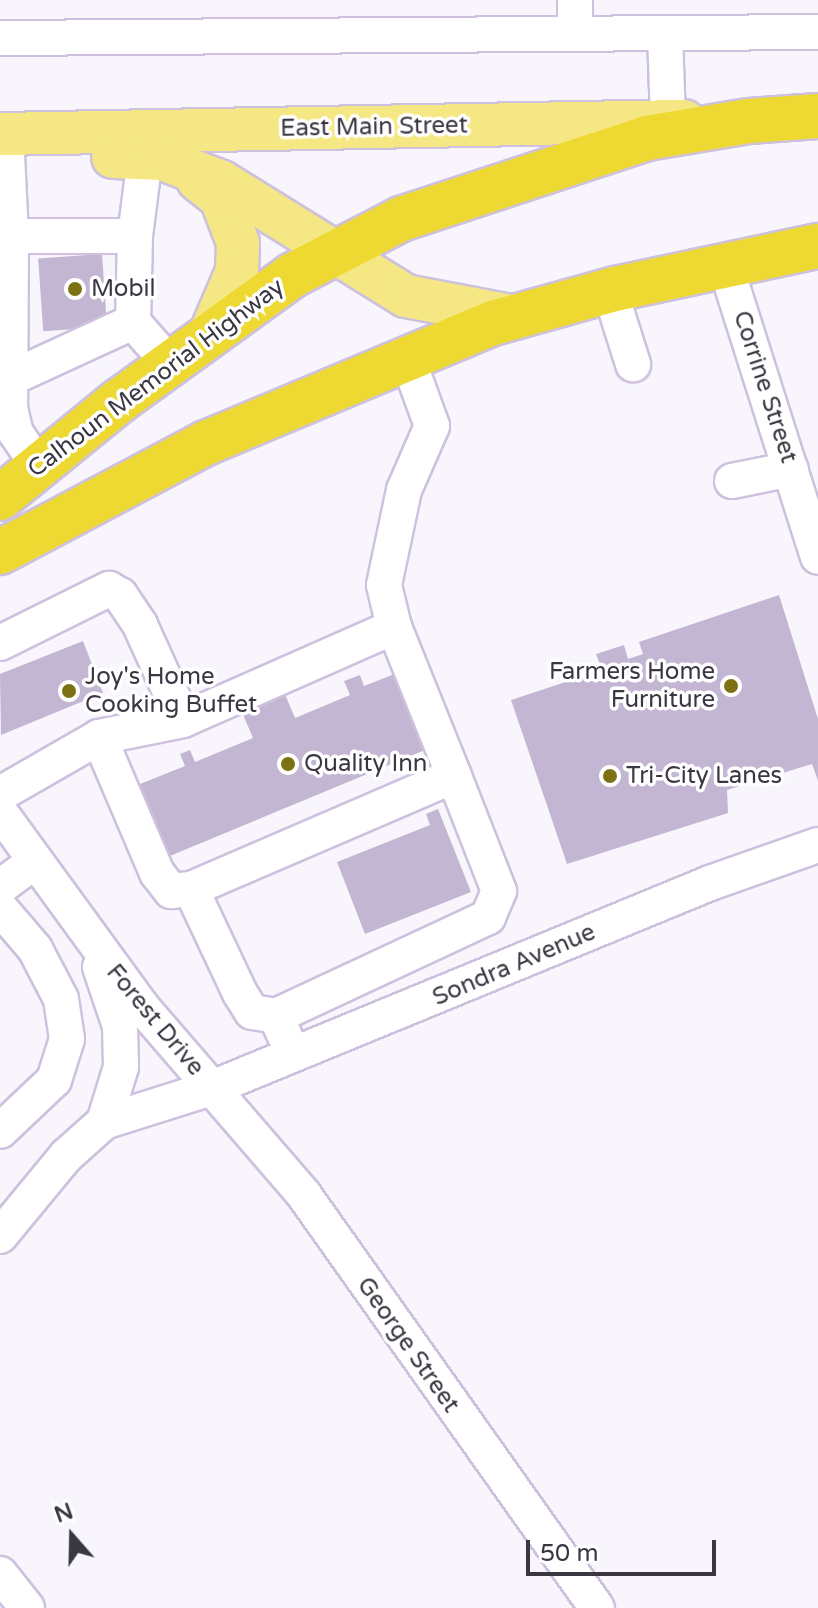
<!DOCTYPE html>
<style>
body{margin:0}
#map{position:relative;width:818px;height:1608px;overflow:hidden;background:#f8f6fc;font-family:"Varela Round",sans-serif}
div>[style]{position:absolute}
.building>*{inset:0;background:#c2b6d3;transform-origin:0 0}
.roads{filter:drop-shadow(2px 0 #cdc1de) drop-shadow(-2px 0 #cdc1de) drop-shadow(0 2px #cdc1de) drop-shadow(0 -2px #cdc1de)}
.minor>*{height:34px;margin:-17px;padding:0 17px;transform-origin:17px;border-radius:17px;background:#fff}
.major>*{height:42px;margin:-21px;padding:0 21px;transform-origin:21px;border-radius:21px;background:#f5e884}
.highway>*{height:44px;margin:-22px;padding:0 22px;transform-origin:22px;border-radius:22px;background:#eed932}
.dots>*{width:22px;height:22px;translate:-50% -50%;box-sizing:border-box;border:4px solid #fff;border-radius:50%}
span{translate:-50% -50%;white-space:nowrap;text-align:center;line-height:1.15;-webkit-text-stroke:7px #fff;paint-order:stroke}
.street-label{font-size:24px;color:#3b3742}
.poi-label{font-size:24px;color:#3b3742}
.left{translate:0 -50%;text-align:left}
.right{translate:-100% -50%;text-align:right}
.north{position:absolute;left:32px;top:1496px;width:80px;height:80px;-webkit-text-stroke:6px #fff;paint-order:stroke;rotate:340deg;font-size:22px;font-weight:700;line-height:32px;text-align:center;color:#3b3742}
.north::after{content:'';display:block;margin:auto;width:28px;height:36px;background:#3b3742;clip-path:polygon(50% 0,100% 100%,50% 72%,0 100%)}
.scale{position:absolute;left:526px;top:1540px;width:190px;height:36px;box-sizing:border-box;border:4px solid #3b3742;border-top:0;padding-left:10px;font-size:24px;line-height:28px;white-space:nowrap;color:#3b3742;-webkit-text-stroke:6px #fff;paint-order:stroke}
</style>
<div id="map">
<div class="building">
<i style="left:102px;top:254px;width:73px;height:64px;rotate:86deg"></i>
<i style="clip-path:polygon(779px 595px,818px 719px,818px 781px,812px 764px,727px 790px,728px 813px,567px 864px,511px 700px,602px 670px,596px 654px,624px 645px,628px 659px,643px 654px,639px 642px)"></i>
<i style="clip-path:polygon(83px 641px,103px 693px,1px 735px,0 674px)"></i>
<i style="clip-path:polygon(405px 670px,437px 745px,165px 858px,135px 786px,185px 766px,180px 754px,190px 750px,195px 762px,253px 738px,241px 710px,284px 692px,295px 718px,350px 695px,344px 681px,360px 675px,364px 686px)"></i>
<i style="clip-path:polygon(438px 809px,471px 892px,365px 934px,337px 862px,430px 825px,426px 814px)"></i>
</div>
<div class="roads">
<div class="minor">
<i style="left:575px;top:34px;width:34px;rotate:-90deg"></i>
<i style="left:665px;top:34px;width:87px;rotate:88deg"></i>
<i style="left:0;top:38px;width:818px;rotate:-0.42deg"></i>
<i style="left:6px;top:134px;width:102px;rotate:87.2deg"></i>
<i style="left:11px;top:236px;width:124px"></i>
<i style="left:135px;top:236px;width:102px;rotate:-82.7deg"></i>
<i style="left:11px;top:236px;width:172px;rotate:90.3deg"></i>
<i style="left:10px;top:408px;width:26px;rotate:77deg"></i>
<i style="left:16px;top:433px;width:40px;rotate:56deg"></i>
<i style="left:135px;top:236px;width:86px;rotate:91.3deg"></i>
<i style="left:133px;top:322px;width:55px;rotate:48.7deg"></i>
<i style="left:725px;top:264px;width:307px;rotate:72.4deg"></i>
<i style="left:610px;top:291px;width:77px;rotate:72.5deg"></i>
<i style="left:11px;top:378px;width:134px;rotate:-24.7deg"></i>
<i style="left:732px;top:481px;width:60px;rotate:-11.5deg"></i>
<i style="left:0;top:643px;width:122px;rotate:-26.4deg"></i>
<i style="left:109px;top:589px;width:13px;rotate:29deg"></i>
<i style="left:120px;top:595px;width:36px;rotate:56deg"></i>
<i style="left:140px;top:625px;width:104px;rotate:65.6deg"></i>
<i style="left:183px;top:720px;width:231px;rotate:-23.8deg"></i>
<i style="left:394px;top:627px;width:43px;rotate:-103.4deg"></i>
<i style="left:384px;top:585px;width:97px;rotate:-78.1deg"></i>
<i style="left:404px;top:490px;width:70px;rotate:-66.4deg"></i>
<i style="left:432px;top:426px;width:73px;rotate:-109.9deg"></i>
<i style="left:99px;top:737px;width:148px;rotate:66.9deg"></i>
<i style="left:157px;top:873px;width:23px;rotate:52deg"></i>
<i style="left:171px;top:891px;width:20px;rotate:-6deg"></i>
<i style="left:191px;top:889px;width:286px;rotate:-23.3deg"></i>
<i style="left:454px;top:776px;width:161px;rotate:-111.9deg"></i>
<i style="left:0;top:794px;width:114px;rotate:-29.9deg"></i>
<i style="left:99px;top:737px;width:86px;rotate:-11.4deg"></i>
<i style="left:0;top:812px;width:241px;rotate:53.9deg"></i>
<i style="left:142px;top:1007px;width:248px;rotate:49.2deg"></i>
<i style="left:304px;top:1195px;width:506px;rotate:54.65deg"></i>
<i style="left:0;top:887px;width:42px;rotate:-36.3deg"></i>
<i style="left:191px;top:889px;width:115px;rotate:64.8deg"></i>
<i style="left:240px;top:993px;width:22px;rotate:58deg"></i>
<i style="left:252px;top:1012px;width:24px;rotate:9deg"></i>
<i style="left:276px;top:1016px;width:22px;rotate:66deg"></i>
<i style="left:0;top:908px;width:54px;rotate:49.5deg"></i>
<i style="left:35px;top:949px;width:56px;rotate:62.5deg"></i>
<i style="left:61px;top:999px;width:40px;rotate:81.5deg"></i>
<i style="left:67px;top:1039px;width:43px;rotate:107.6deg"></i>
<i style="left:54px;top:1080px;width:74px;rotate:136.6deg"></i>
<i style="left:100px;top:967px;width:62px;rotate:71.3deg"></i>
<i style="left:120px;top:1026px;width:41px;rotate:88.6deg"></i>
<i style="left:121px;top:1067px;width:58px;rotate:107.2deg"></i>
<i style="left:276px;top:1016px;width:234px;rotate:-25deg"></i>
<i style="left:488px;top:917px;width:28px;rotate:-67deg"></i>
<i style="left:499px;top:891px;width:123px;rotate:-111.4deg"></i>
<i style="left:0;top:1236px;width:104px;rotate:-50.5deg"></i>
<i style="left:66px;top:1156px;width:51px;rotate:-41.8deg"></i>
<i style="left:104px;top:1122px;width:113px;rotate:-17.5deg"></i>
<i style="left:212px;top:1088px;width:539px;rotate:-22.37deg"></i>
<i style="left:710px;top:883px;width:114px;rotate:-19.4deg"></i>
<i style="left:0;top:1574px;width:43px;rotate:51.5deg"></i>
</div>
<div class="major">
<i style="left:0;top:134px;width:684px;rotate:-1.09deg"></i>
<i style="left:113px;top:157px;width:49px;rotate:2.3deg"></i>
<i style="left:162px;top:159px;width:64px;rotate:21deg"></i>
<i style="left:222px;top:182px;width:216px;rotate:31.8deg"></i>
<i style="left:406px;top:296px;width:112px;rotate:10.8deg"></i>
<i style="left:198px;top:180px;width:29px;rotate:38deg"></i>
<i style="left:221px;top:198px;width:48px;rotate:69.3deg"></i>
<i style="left:238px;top:243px;width:28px;rotate:92deg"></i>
<i style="left:237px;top:271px;width:66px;rotate:113.1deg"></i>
</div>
<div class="highway">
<i style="left:0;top:498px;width:154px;rotate:-39.2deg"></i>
<i style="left:119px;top:401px;width:215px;rotate:-35.9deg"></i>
<i style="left:293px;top:275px;width:122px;rotate:-27.4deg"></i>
<i style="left:401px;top:219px;width:259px;rotate:-18.2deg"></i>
<i style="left:647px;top:138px;width:103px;rotate:-9.5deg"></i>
<i style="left:749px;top:121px;width:69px;rotate:-4.1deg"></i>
<i style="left:0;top:552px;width:233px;rotate:-27.9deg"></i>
<i style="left:206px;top:443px;width:311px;rotate:-22.7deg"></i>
<i style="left:493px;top:323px;width:127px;rotate:-15.6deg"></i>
<i style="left:615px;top:289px;width:208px;rotate:-12deg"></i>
</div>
</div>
<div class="dots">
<i style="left:75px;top:289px;background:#7d7213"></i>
<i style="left:731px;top:686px;background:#7d7213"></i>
<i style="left:69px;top:691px;background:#7d7213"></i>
<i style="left:288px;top:764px;background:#7d7213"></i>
<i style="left:610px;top:776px;background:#7d7213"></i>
</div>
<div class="street-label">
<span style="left:374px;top:127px;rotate:-1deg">East Main Street</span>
<span style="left:156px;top:378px;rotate:-37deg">Calhoun Memorial Highway</span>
<span style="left:765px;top:387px;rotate:72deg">Corrine Street</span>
<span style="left:514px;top:965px;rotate:-23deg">Sondra Avenue</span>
<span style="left:155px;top:1020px;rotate:50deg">Forest Drive</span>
<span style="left:408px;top:1345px;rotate:55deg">George Street</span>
</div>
<div class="poi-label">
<span class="left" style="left:91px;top:289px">Mobil</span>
<span class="right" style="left:715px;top:686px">Farmers Home<br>Furniture</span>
<span class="left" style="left:85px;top:691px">Joy's Home<br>Cooking Buffet</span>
<span class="left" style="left:304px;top:764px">Quality Inn</span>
<span class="left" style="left:626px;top:776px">Tri-City Lanes</span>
</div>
<div class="north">N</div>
<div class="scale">50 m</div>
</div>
